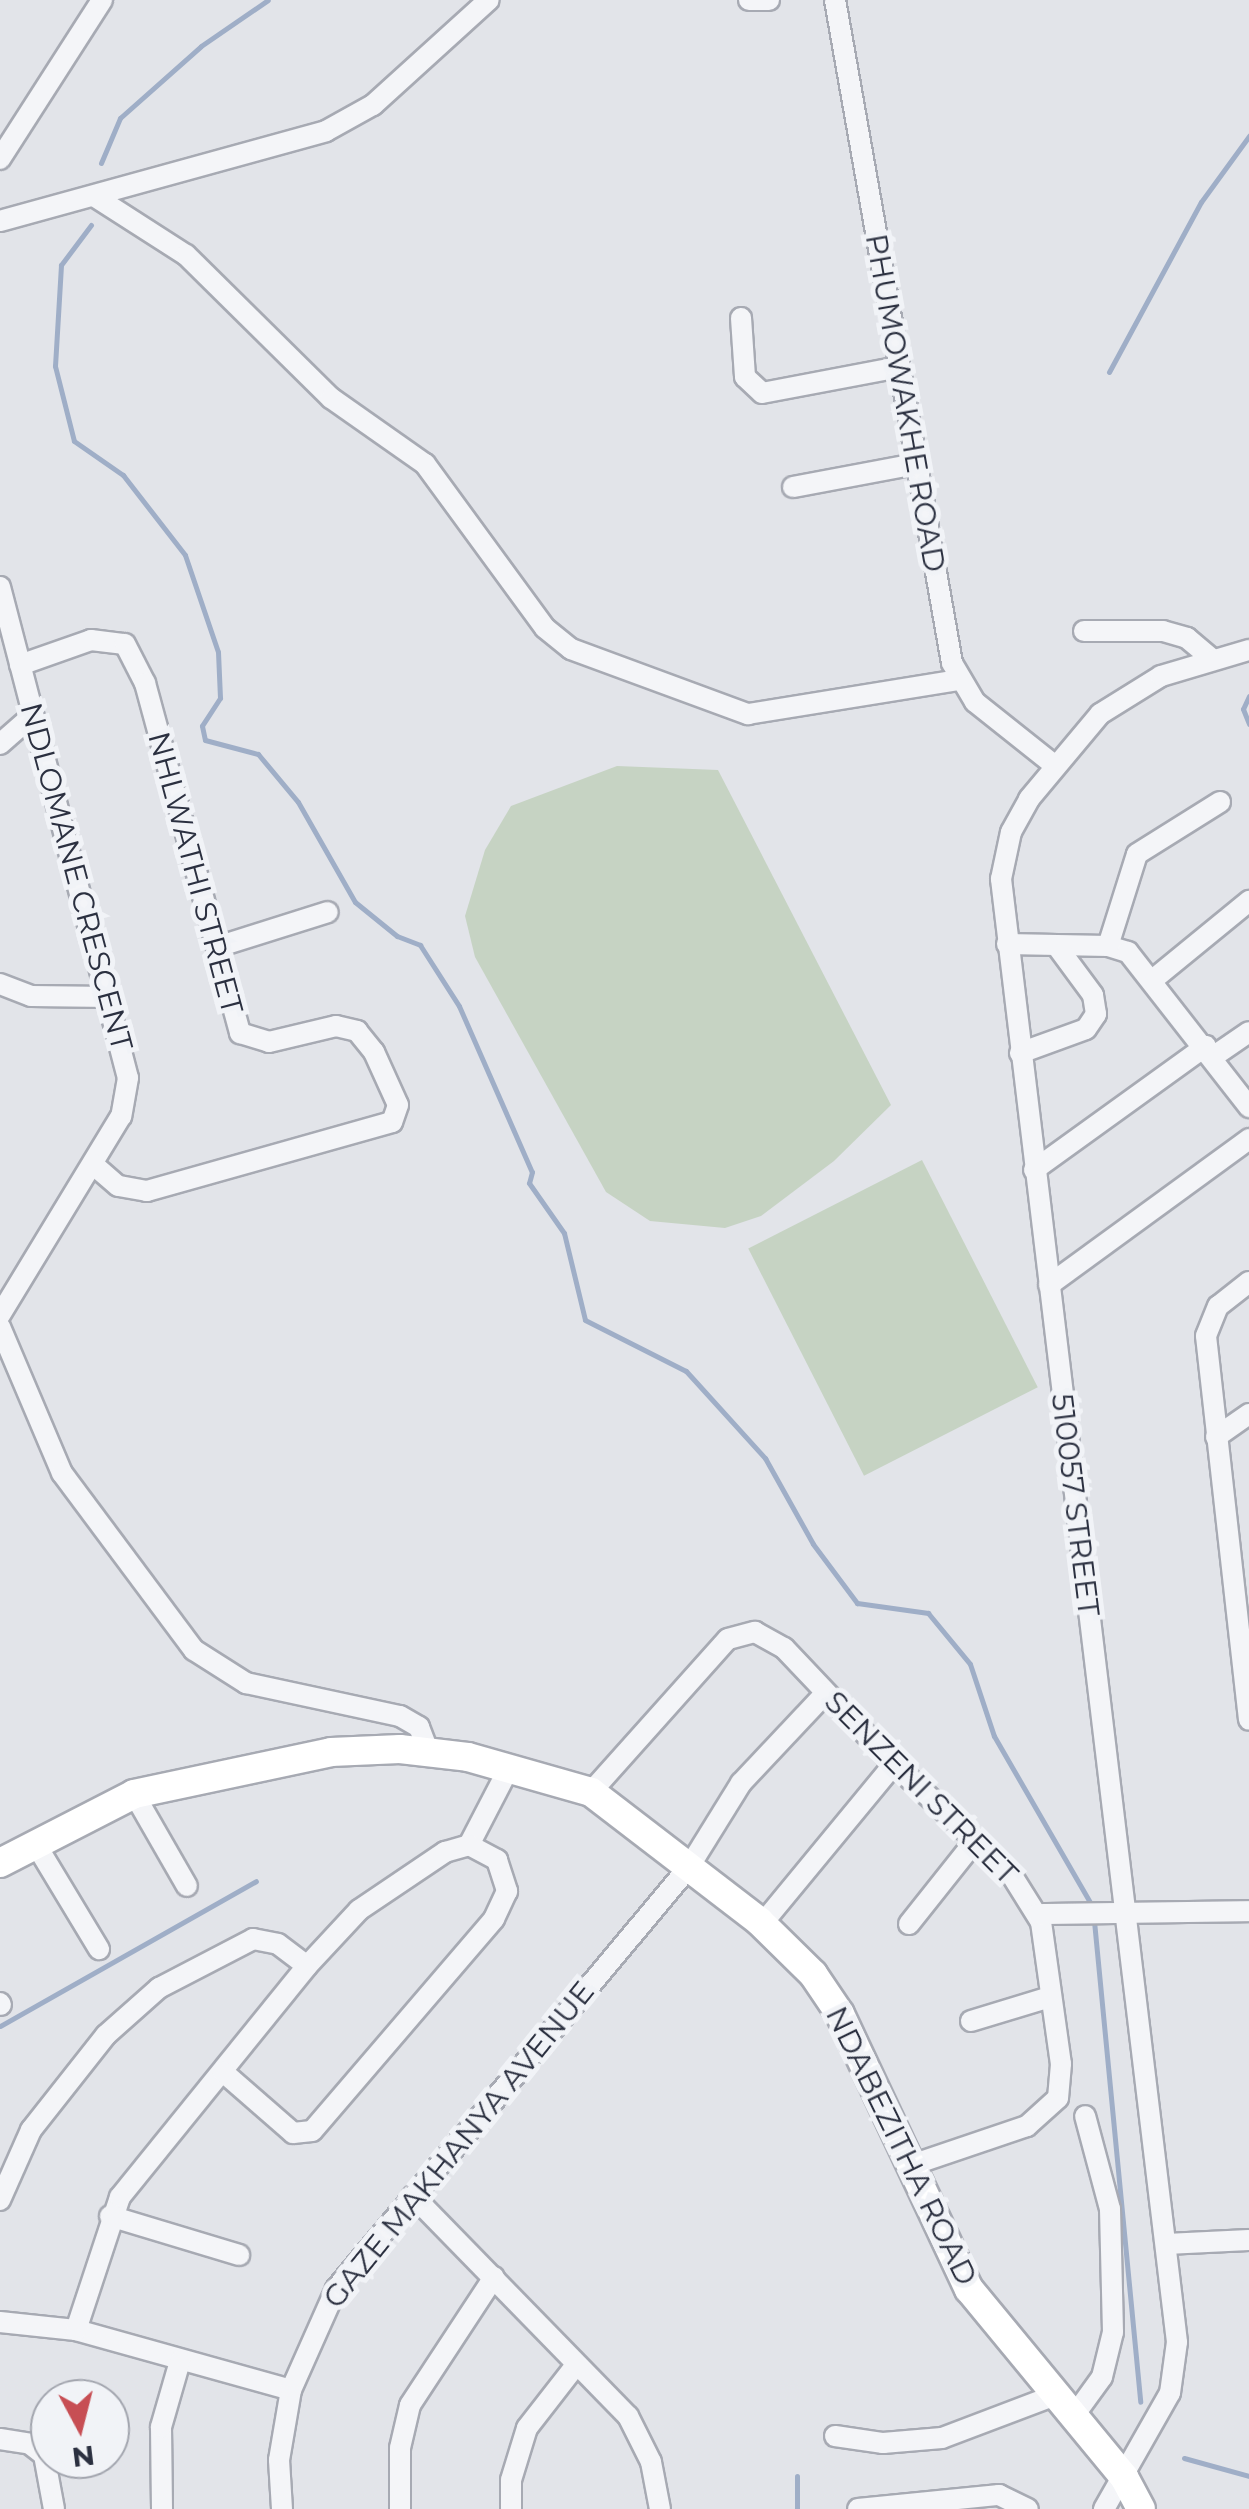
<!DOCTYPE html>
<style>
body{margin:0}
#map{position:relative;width:1249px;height:2509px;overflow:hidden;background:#e2e4e9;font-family:Montserrat,sans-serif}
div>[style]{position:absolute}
.green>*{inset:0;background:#c6d3c3;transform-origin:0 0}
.stream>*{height:5px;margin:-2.5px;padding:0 2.5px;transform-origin:2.5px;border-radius:2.5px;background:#9faec7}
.roads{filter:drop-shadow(2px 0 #a7aab3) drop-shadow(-2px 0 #a7aab3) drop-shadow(0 2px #a7aab3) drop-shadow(0 -2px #a7aab3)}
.street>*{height:20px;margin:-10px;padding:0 10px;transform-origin:10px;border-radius:10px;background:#f4f5f8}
.secondary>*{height:28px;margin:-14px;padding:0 14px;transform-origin:14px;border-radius:14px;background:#fff}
span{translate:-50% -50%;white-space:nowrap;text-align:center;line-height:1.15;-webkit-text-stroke:10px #f1f3f7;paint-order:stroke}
.street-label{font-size:30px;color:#2b3040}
.north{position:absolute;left:30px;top:2379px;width:100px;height:100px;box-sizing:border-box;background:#f1f3f7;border:2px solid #a2a5ae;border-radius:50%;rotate:173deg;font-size:28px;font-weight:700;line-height:40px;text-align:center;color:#2b3040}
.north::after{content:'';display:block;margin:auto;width:35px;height:45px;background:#c74e54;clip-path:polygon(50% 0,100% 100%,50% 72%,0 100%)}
</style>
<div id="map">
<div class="green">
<i style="clip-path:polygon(617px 766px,718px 770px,891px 1105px,834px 1161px,761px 1216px,725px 1228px,650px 1221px,606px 1192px,475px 957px,465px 916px,485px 850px,511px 806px)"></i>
<i style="left:922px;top:1160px;width:255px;height:195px;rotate:63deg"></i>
</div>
<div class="stream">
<i style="left:101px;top:163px;width:49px;rotate:-67.1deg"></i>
<i style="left:120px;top:118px;width:108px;rotate:-41.6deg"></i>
<i style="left:201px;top:46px;width:81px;rotate:-34.5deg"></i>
<i style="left:91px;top:225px;width:50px;rotate:126.9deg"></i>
<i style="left:61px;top:265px;width:101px;rotate:93.4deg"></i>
<i style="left:55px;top:366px;width:77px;rotate:75.8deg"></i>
<i style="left:74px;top:441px;width:60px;rotate:34.8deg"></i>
<i style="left:123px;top:475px;width:101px;rotate:52.2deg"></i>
<i style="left:185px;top:555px;width:102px;rotate:71.2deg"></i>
<i style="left:218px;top:652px;width:46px;rotate:87.5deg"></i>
<i style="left:220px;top:698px;width:33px;rotate:123deg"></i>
<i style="left:202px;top:726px;width:14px;rotate:78deg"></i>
<i style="left:205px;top:740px;width:55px;rotate:14.8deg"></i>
<i style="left:258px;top:754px;width:62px;rotate:50.2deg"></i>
<i style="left:298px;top:802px;width:115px;rotate:60.3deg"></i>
<i style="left:355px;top:902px;width:54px;rotate:39deg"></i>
<i style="left:397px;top:936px;width:25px;rotate:21deg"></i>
<i style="left:420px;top:945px;width:72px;rotate:57.4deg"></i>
<i style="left:459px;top:1006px;width:181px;rotate:66.3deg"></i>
<i style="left:532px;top:1172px;width:11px;rotate:105deg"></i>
<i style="left:529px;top:1183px;width:61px;rotate:55deg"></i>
<i style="left:564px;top:1233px;width:89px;rotate:76.4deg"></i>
<i style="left:585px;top:1320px;width:113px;rotate:26.8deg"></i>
<i style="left:686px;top:1371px;width:118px;rotate:47.8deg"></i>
<i style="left:765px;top:1458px;width:98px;rotate:60.8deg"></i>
<i style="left:813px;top:1544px;width:74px;rotate:53.3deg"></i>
<i style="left:857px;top:1603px;width:72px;rotate:8deg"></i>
<i style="left:928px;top:1613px;width:66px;rotate:50.5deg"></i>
<i style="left:970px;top:1664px;width:76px;rotate:71.6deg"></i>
<i style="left:994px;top:1736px;width:192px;rotate:60deg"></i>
<i style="left:1109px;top:372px;width:193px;rotate:-61.6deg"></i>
<i style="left:1201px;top:202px;width:82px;rotate:-54deg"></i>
<i style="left:1249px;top:696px;width:14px;rotate:115deg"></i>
<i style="left:1243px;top:709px;width:16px;rotate:68deg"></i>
<i style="left:1094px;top:1921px;width:483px;rotate:84.5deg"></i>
<i style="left:0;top:2026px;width:294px;rotate:-29.5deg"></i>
<i style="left:1184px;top:2458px;width:67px;rotate:15.5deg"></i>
<i style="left:797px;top:2509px;width:33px;rotate:-90deg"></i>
</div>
<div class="roads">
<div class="street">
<i style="left:749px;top:0;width:20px"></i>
<i style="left:835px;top:0;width:673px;rotate:79.99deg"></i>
<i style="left:952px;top:663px;width:45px;rotate:59.5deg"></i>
<i style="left:975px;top:702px;width:100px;rotate:38.5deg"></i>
<i style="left:0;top:159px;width:189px;rotate:-57.3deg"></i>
<i style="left:94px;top:196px;width:109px;rotate:32.7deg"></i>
<i style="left:186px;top:255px;width:204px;rotate:44.6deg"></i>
<i style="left:331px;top:398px;width:115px;rotate:35.1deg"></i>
<i style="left:425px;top:464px;width:203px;rotate:53.8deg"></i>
<i style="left:545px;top:628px;width:33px;rotate:39deg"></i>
<i style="left:571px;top:649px;width:189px;rotate:20.2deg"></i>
<i style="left:748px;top:714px;width:214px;rotate:-9.2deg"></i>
<i style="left:0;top:221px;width:338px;rotate:-15.4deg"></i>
<i style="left:326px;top:131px;width:54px;rotate:-29deg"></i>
<i style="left:373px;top:105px;width:156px;rotate:-42.2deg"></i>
<i style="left:741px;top:318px;width:59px;rotate:86.1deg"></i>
<i style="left:745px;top:377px;width:23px;rotate:43deg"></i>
<i style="left:762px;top:393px;width:139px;rotate:-10.7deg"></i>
<i style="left:793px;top:487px;width:125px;rotate:-10.6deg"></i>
<i style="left:0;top:587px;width:507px;rotate:75.39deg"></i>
<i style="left:128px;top:1078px;width:39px;rotate:100deg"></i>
<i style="left:121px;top:1116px;width:233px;rotate:121.3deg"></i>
<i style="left:1084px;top:631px;width:79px"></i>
<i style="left:1163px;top:631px;width:25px;rotate:16deg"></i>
<i style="left:1187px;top:638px;width:31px;rotate:40deg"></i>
<i style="left:20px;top:665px;width:75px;rotate:-19.4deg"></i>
<i style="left:91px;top:640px;width:34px;rotate:7deg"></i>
<i style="left:125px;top:644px;width:44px;rotate:62.9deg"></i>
<i style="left:145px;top:683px;width:363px;rotate:74.8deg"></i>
<i style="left:240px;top:1033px;width:30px;rotate:17deg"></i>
<i style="left:269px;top:1042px;width:69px;rotate:-13.4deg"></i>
<i style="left:336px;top:1026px;width:22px;rotate:13deg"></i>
<i style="left:357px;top:1031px;width:27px;rotate:51deg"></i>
<i style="left:374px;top:1052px;width:58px;rotate:65.6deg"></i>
<i style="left:398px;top:1105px;width:18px;rotate:109deg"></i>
<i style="left:392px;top:1122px;width:255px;rotate:164.3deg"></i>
<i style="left:147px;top:1191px;width:29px;rotate:-170deg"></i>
<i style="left:118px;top:1186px;width:33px;rotate:-139deg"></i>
<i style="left:0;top:744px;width:44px;rotate:-41.3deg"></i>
<i style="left:1007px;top:944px;width:101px;rotate:1.1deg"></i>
<i style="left:1108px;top:946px;width:21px;rotate:17deg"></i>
<i style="left:1128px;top:952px;width:197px;rotate:52deg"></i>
<i style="left:1108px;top:946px;width:96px;rotate:-72.5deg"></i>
<i style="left:1137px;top:854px;width:98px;rotate:-32.1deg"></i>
<i style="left:217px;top:947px;width:116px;rotate:-17.5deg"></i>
<i style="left:1155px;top:978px;width:122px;rotate:-39.3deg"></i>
<i style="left:0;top:984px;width:33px;rotate:21deg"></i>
<i style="left:31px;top:996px;width:79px;rotate:0.7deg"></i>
<i style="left:1020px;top:1053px;width:70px;rotate:-20deg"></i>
<i style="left:1086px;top:1029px;width:18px;rotate:-56deg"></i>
<i style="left:1096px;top:1014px;width:19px;rotate:-99deg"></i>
<i style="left:1093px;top:995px;width:62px;rotate:-126.5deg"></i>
<i style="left:1214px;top:1056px;width:42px;rotate:-34.4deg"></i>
<i style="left:1034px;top:1170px;width:212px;rotate:-35.8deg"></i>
<i style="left:1249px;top:1282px;width:39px;rotate:142deg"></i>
<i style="left:1218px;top:1306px;width:32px;rotate:112deg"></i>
<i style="left:1206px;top:1336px;width:386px;rotate:83.6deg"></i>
<i style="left:1049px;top:1285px;width:248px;rotate:-36.1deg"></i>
<i style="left:0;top:1327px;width:159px;rotate:67deg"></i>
<i style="left:62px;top:1473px;width:221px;rotate:53.3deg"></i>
<i style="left:194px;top:1650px;width:62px;rotate:32.4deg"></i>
<i style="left:246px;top:1683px;width:157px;rotate:12.1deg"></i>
<i style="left:400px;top:1716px;width:22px;rotate:30deg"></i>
<i style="left:419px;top:1727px;width:26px;rotate:69deg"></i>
<i style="left:1216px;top:1437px;width:40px;rotate:-34.9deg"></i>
<i style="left:591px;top:1792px;width:205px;rotate:-48.2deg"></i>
<i style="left:728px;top:1639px;width:28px;rotate:-15deg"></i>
<i style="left:755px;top:1632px;width:33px;rotate:29deg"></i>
<i style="left:784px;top:1648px;width:160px;rotate:46.5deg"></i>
<i style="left:894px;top:1764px;width:161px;rotate:43.2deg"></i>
<i style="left:1011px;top:1874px;width:57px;rotate:58deg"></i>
<i style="left:1041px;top:1922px;width:143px;rotate:82deg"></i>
<i style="left:1061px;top:2064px;width:34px;rotate:95deg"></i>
<i style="left:1058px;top:2098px;width:42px;rotate:137.9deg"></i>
<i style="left:1027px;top:2126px;width:121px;rotate:161.3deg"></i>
<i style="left:134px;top:1794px;width:106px;rotate:60.1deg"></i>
<i style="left:35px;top:1843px;width:124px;rotate:58.9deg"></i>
<i style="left:469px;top:1845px;width:89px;rotate:-62.6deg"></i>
<i style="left:1038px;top:1914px;width:211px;rotate:-0.8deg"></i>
<i style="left:762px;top:1924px;width:207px;rotate:-50.5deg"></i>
<i style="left:909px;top:1924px;width:106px;rotate:-51.5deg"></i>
<i style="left:0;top:2003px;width:2px;rotate:63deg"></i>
<i style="left:971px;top:2021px;width:83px;rotate:-16.9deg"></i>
<i style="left:413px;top:2196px;width:308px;rotate:45.7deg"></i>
<i style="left:628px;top:2416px;width:51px;rotate:63.4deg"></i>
<i style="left:651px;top:2462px;width:48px;rotate:79.2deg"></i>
<i style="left:0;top:2200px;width:77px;rotate:-66.1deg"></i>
<i style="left:31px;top:2130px;width:121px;rotate:-51.7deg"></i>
<i style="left:106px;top:2035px;width:71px;rotate:-41.6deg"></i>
<i style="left:159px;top:1988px;width:106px;rotate:-27.5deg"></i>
<i style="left:253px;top:1939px;width:25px;rotate:11deg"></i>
<i style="left:278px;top:1944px;width:36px;rotate:37deg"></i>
<i style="left:110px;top:2216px;width:135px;rotate:16.8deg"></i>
<i style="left:1166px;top:2244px;width:83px;rotate:-2.8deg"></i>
<i style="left:0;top:2322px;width:76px;rotate:6deg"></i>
<i style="left:76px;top:2330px;width:223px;rotate:15.6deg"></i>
<i style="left:76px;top:2330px;width:140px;rotate:-71.7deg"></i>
<i style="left:120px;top:2197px;width:297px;rotate:-51deg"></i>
<i style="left:307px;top:1966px;width:76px;rotate:-47.1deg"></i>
<i style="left:359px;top:1910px;width:104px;rotate:-34deg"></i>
<i style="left:445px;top:1852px;width:25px;rotate:-16deg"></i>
<i style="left:469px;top:1845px;width:32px;rotate:28deg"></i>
<i style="left:497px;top:1860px;width:33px;rotate:72deg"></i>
<i style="left:507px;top:1891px;width:31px;rotate:115deg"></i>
<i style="left:494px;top:1919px;width:279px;rotate:130.6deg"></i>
<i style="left:312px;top:2131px;width:19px;rotate:174deg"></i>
<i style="left:293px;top:2133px;width:93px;rotate:-138.9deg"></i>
<i style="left:1073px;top:2417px;width:49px;rotate:-54.1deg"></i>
<i style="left:1102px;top:2377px;width:46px;rotate:-76.3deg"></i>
<i style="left:1113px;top:2332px;width:123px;rotate:-91.4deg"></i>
<i style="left:1110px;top:2209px;width:96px;rotate:-105deg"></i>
<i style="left:835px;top:2436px;width:49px;rotate:8.3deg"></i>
<i style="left:883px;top:2443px;width:59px;rotate:-4.8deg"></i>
<i style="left:942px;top:2438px;width:121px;rotate:-20.8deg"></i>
<i style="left:0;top:2439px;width:30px;rotate:9deg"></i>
<i style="left:30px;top:2444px;width:18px;rotate:38deg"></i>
<i style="left:44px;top:2455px;width:55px;rotate:79.5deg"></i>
<i style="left:162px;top:2509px;width:82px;rotate:-90.7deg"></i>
<i style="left:161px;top:2427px;width:69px;rotate:-73.9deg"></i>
<i style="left:282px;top:2509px;width:49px;rotate:-93.5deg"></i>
<i style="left:279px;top:2460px;width:71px;rotate:-80.3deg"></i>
<i style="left:291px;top:2390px;width:111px;rotate:-66deg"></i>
<i style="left:336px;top:2289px;width:550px;rotate:-50.09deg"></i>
<i style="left:689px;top:1867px;width:99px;rotate:-58.2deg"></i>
<i style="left:741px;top:1783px;width:122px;rotate:-46.7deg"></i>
<i style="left:400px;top:2509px;width:61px;rotate:-90deg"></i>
<i style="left:400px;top:2448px;width:44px;rotate:-76.9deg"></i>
<i style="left:410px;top:2405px;width:153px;rotate:-56.7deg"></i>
<i style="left:511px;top:2509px;width:29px;rotate:-90deg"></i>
<i style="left:511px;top:2480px;width:54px;rotate:-72.9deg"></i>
<i style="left:527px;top:2428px;width:80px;rotate:-52.1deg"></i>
<i style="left:858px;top:2509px;width:142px;rotate:-5.7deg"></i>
<i style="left:999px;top:2495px;width:32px;rotate:26deg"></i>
<i style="left:1104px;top:2509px;width:133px;rotate:-60.4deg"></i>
<i style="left:1170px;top:2393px;width:51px;rotate:-82.2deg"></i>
<i style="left:1177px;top:2342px;width:1474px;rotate:-96.86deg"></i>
<i style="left:1001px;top:879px;width:48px;rotate:-78deg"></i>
<i style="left:1011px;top:832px;width:38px;rotate:-61deg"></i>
<i style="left:1029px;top:799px;width:111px;rotate:-50.1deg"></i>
<i style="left:1100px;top:714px;width:72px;rotate:-31.9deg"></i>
<i style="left:1161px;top:676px;width:92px;rotate:-16.5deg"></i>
</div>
<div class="secondary">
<i style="left:0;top:1863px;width:151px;rotate:-27.2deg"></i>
<i style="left:134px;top:1794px;width:201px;rotate:-12deg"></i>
<i style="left:331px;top:1752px;width:69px;rotate:-2.5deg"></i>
<i style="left:400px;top:1749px;width:68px;rotate:6.7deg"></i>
<i style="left:468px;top:1757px;width:128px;rotate:15.9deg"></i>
<i style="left:591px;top:1792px;width:212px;rotate:37.5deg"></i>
<i style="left:759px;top:1921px;width:76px;rotate:44.5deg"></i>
<i style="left:813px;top:1974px;width:48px;rotate:56deg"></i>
<i style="left:840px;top:2014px;width:304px;rotate:64.9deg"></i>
<i style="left:969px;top:2289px;width:244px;rotate:50.5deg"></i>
<i style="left:1124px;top:2477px;width:36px;rotate:62deg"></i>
</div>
</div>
<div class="street-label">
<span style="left:905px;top:403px;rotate:80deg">PHUMOWAKHE ROAD</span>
<span style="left:195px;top:873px;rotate:75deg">NHLWATHI STREET</span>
<span style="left:76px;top:877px;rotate:75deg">NDLOMANE CRESCENT</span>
<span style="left:1075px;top:1505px;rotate:83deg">510057 STREET</span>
<span style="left:921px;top:1788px;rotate:45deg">SENZENI STREET</span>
<span style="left:459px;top:2145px;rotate:-51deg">GAZE MAKHANYA AVENUE</span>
<span style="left:901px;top:2146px;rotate:64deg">NDABEZITHA ROAD</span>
</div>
<div class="north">N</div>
</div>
